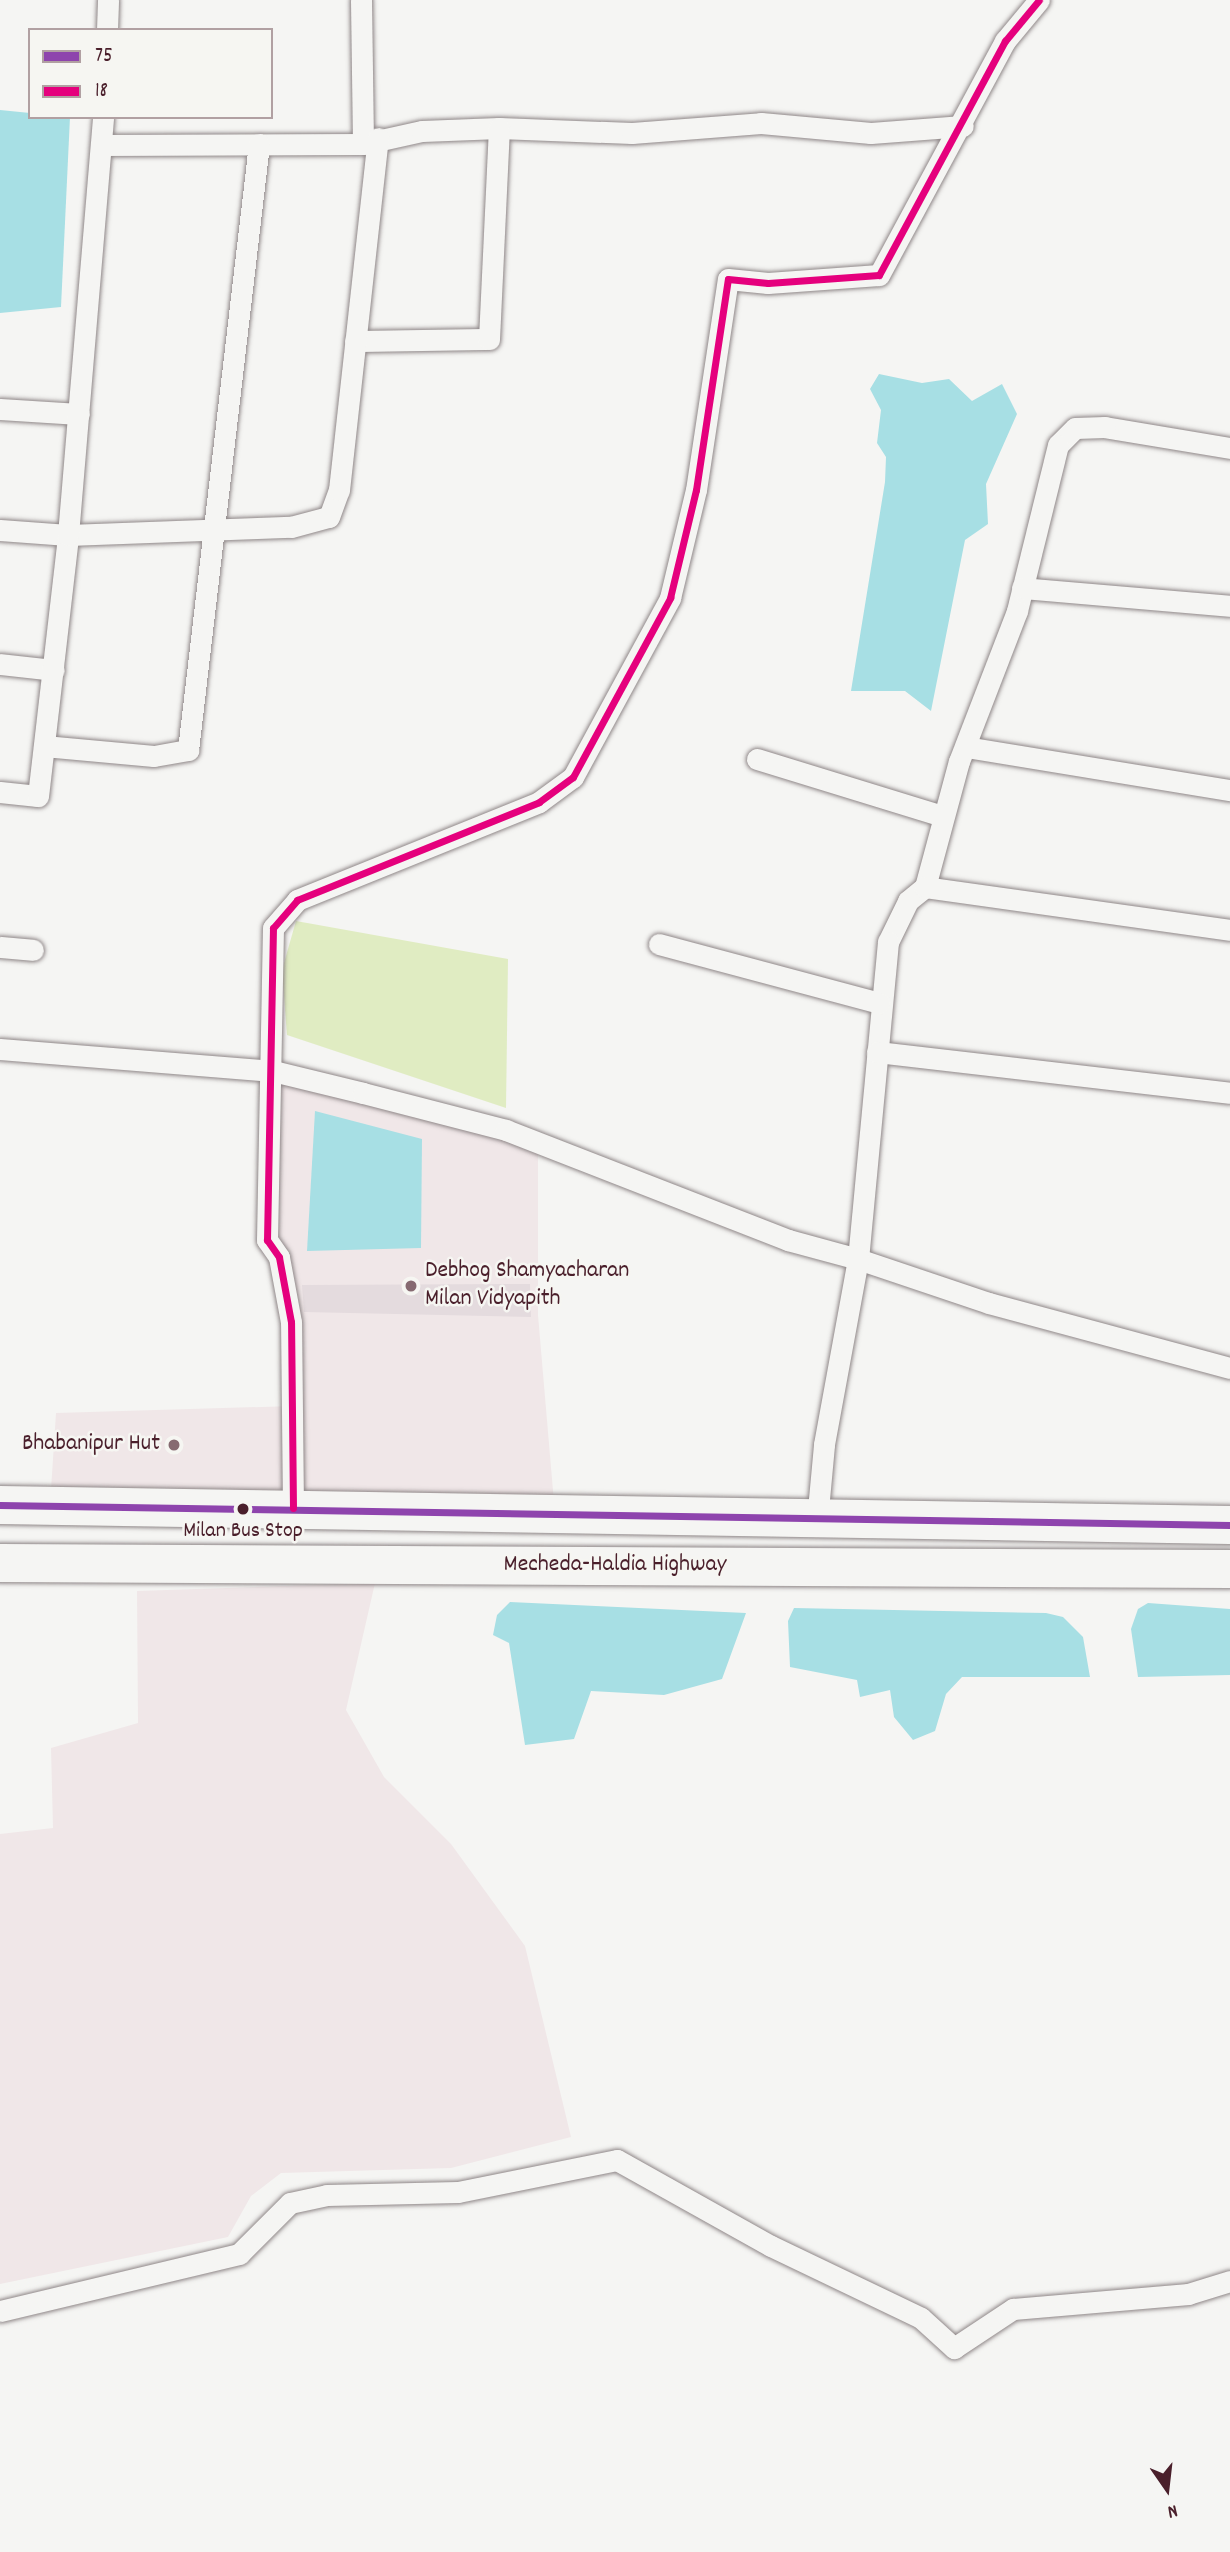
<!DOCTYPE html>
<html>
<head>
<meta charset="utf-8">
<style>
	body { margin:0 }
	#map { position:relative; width:1230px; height:2552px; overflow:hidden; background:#f5f5f3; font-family:Dekko,sans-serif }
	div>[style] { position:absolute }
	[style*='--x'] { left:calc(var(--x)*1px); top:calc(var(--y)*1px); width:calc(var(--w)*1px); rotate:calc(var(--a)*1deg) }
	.built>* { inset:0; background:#f0e7e8 }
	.green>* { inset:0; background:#e0ecc2 }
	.water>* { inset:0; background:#a7dfe4 }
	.building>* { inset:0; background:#e4dbde }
	.roads { filter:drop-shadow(0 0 2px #8f8788) drop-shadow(0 0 2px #8f8788) }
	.street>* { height:21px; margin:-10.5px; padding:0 10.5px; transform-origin:10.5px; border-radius:10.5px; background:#f5f5f3 }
	.highway>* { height:38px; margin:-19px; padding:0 19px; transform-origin:19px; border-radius:19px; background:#f5f5f3 }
	.bus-1>* { height:7px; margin:-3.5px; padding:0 3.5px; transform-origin:3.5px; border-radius:3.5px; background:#8e44ad }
	.bus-2>* { height:7px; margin:-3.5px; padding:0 3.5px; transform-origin:3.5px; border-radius:3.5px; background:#e5007d }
	.dots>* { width:19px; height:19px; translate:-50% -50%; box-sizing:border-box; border:4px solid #f6f6f2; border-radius:50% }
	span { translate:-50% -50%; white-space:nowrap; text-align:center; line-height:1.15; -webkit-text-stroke:5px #f6f6f2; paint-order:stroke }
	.bus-label { font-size:22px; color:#4a1f2b }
	.poi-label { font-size:24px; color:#4a1f2b }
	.left { translate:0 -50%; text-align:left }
	.right { translate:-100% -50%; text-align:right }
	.street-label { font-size:24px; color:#4a1f2b }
	.legend { position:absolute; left:28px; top:28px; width:245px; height:91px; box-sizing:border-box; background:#f6f6f2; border:2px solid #b1a0a2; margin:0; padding:9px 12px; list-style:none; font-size:21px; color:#4a1f2b }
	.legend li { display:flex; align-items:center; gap:14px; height:35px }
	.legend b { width:35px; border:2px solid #b1a0a2 }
	.north { position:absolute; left:1132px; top:2454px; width:70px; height:70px; -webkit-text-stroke:5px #f6f6f2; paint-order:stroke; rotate:166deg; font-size:19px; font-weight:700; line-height:28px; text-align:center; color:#4a1f2b }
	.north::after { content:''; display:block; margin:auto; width:24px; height:32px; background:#4a1f2b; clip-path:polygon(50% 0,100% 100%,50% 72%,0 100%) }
</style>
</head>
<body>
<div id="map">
	<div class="built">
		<i style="clip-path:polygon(273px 1071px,538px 1143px,538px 1315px,555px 1514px,50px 1505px,56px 1413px,294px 1406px,267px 1240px)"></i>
		<i style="clip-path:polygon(375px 1583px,346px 1710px,384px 1777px,451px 1844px,525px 1946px,571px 2137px,451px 2168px,281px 2173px,251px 2196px,228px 2237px,0 2284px,0 1834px,53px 1828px,51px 1748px,138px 1723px,137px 1591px)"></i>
	</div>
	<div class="green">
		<i style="clip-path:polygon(296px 921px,508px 959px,506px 1108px,287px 1035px,282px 970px)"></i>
	</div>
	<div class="water">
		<i style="clip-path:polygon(0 110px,70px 117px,61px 307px,0 313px)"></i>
		<i style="clip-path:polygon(879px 374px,922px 383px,949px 379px,972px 401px,1002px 384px,1017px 414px,986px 484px,988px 524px,965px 540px,931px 711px,905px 691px,851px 691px,885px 482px,886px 457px,877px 443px,881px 410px,870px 389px)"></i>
		<i style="clip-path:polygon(315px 1111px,422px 1139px,421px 1248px,307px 1251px)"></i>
		<i style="clip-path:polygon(510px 1602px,746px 1613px,722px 1679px,664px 1695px,591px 1691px,574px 1739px,525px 1745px,509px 1643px,493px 1635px,497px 1615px)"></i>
		<i style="clip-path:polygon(1148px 1603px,1230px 1609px,1230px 1675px,1138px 1677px,1131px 1629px,1138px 1609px)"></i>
		<i style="clip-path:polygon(794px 1608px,1046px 1613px,1063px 1617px,1083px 1637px,1090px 1677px,962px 1677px,946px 1694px,935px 1731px,913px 1740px,894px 1717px,890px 1690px,860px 1697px,857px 1680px,790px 1667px,788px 1621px)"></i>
	</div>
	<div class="building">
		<i style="clip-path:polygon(530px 1284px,531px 1317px,304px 1312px,302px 1285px)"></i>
	</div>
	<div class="roads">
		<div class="street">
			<i style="--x:361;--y:0;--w:144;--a:89.2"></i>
			<i style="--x:107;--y:30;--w:30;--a:-88"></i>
			<i style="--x:101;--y:145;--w:262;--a:-0.2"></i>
			<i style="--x:363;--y:144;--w:60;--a:-12.4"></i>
			<i style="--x:422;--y:131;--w:77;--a:-2.2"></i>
			<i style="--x:499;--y:128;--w:133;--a:2.2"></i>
			<i style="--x:632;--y:133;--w:129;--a:-4.4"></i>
			<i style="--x:761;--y:123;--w:110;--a:5.2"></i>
			<i style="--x:871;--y:133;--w:92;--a:-4.4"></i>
			<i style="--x:355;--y:341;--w:134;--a:-0.9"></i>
			<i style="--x:489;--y:339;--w:211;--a:-87.3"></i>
			<i style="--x:0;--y:409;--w:79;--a:3.6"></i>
			<i style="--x:1230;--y:448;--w:127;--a:-170.5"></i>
			<i style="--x:1105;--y:427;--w:30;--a:178"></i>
			<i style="--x:1075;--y:428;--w:24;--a:135"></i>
			<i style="--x:1058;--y:445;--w:171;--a:103.9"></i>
			<i style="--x:1017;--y:611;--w:161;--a:111.1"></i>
			<i style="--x:959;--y:761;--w:131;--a:105.1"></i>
			<i style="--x:925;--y:887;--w:22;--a:141"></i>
			<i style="--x:908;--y:901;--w:46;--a:116"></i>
			<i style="--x:888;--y:942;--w:318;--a:95.4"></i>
			<i style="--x:858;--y:1259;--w:138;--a:18.6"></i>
			<i style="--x:989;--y:1303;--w:250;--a:15.1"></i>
			<i style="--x:0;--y:530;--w:68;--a:4.2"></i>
			<i style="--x:68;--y:535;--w:223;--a:-2.1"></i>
			<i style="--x:291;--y:527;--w:39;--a:-15"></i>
			<i style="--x:329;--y:517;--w:29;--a:-70"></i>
			<i style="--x:339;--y:490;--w:354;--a:-83.7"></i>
			<i style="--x:1022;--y:588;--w:209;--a:4.9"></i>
			<i style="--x:0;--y:664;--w:54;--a:6.3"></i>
			<i style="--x:44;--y:746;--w:110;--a:5.2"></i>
			<i style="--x:154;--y:756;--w:35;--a:-10"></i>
			<i style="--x:188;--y:750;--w:610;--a:-83.32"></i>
			<i style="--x:966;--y:747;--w:267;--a:9.3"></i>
			<i style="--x:757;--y:759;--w:194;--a:17.1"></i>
			<i style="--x:0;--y:792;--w:38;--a:6"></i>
			<i style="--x:38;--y:796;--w:263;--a:-83.4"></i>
			<i style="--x:68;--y:535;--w:419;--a:-85.2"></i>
			<i style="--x:925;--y:887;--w:308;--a:8"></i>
			<i style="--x:659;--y:944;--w:228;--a:15"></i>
			<i style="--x:0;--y:947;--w:33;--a:5"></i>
			<i style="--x:0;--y:1049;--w:274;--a:4.6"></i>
			<i style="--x:273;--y:1071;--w:93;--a:13.7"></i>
			<i style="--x:363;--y:1093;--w:148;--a:14.5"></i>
			<i style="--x:506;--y:1130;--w:303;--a:21.3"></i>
			<i style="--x:788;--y:1240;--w:73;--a:15.2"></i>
			<i style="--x:858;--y:1259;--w:189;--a:100.4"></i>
			<i style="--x:824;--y:1445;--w:76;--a:95.3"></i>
			<i style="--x:877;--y:1052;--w:355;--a:6.6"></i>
			<i style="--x:293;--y:1508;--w:186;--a:-90.6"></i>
			<i style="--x:291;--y:1322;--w:66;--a:-100.5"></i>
			<i style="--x:279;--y:1257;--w:21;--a:-125"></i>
			<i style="--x:267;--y:1240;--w:312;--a:-88.9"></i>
			<i style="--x:273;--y:928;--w:37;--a:-49"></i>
			<i style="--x:297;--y:900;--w:261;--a:-22"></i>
			<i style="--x:539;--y:802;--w:42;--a:-36.3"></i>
			<i style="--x:573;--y:777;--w:204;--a:-61.5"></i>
			<i style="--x:670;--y:598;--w:111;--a:-76.5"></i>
			<i style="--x:696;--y:490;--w:213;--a:-81.4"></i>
			<i style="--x:728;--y:279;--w:40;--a:5.7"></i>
			<i style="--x:768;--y:283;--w:111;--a:-4.1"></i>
			<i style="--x:879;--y:275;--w:266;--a:-61.7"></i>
			<i style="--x:1005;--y:41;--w:53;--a:-50.3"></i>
			<i style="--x:0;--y:2311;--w:246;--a:-13.4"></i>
			<i style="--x:239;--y:2254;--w:72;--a:-45"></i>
			<i style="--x:290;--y:2203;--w:38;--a:-12"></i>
			<i style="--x:327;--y:2195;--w:131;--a:-1.3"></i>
			<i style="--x:458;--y:2192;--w:162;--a:-11.4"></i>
			<i style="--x:617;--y:2160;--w:176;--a:29.2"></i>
			<i style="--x:771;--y:2246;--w:166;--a:25.6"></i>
			<i style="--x:921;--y:2318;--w:45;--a:42.3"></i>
			<i style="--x:954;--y:2348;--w:71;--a:-33.5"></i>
			<i style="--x:1013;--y:2309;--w:176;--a:-4.9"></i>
			<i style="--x:1188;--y:2294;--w:44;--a:-17.2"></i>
		</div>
		<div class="highway">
			<i style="--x:0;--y:1505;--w:1230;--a:0.93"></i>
			<i style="--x:0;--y:1563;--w:1230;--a:0.28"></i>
		</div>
	</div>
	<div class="bus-1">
		<i style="--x:0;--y:1505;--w:1230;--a:0.93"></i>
	</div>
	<div class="bus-2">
		<i style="--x:293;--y:1508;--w:186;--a:-90.6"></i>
		<i style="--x:291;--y:1322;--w:66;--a:-100.5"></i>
		<i style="--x:279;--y:1257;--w:21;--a:-125"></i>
		<i style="--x:267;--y:1240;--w:312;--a:-88.9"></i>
		<i style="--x:273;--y:928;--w:37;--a:-49"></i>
		<i style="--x:297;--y:900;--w:261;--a:-22"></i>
		<i style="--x:539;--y:802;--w:42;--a:-36.3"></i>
		<i style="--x:573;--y:777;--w:204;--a:-61.5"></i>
		<i style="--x:670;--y:598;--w:111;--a:-76.5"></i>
		<i style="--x:696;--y:490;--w:213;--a:-81.4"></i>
		<i style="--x:728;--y:279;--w:40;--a:5.7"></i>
		<i style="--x:768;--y:283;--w:111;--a:-4.1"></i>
		<i style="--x:879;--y:275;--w:266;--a:-61.7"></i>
		<i style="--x:1005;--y:41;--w:53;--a:-50.3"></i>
	</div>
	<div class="dots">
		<i style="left:411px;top:1286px;background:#866a71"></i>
		<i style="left:174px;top:1445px;background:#866a71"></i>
		<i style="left:243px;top:1509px;background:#4a1f2b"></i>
	</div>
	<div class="bus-label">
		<span style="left:243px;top:1532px">Milan Bus Stop</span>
	</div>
	<div class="poi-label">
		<span class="left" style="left:425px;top:1286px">Debhog Shamyacharan<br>Milan Vidyapith</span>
		<span class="right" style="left:160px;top:1445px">Bhabanipur Hut</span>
	</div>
	<div class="street-label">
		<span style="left:615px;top:1566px">Mecheda-Haldia Highway</span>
	</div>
	<ul class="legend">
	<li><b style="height:9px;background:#8e44ad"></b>75</li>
	<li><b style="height:9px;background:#e5007d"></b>18</li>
	</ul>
	<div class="north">N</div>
</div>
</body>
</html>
